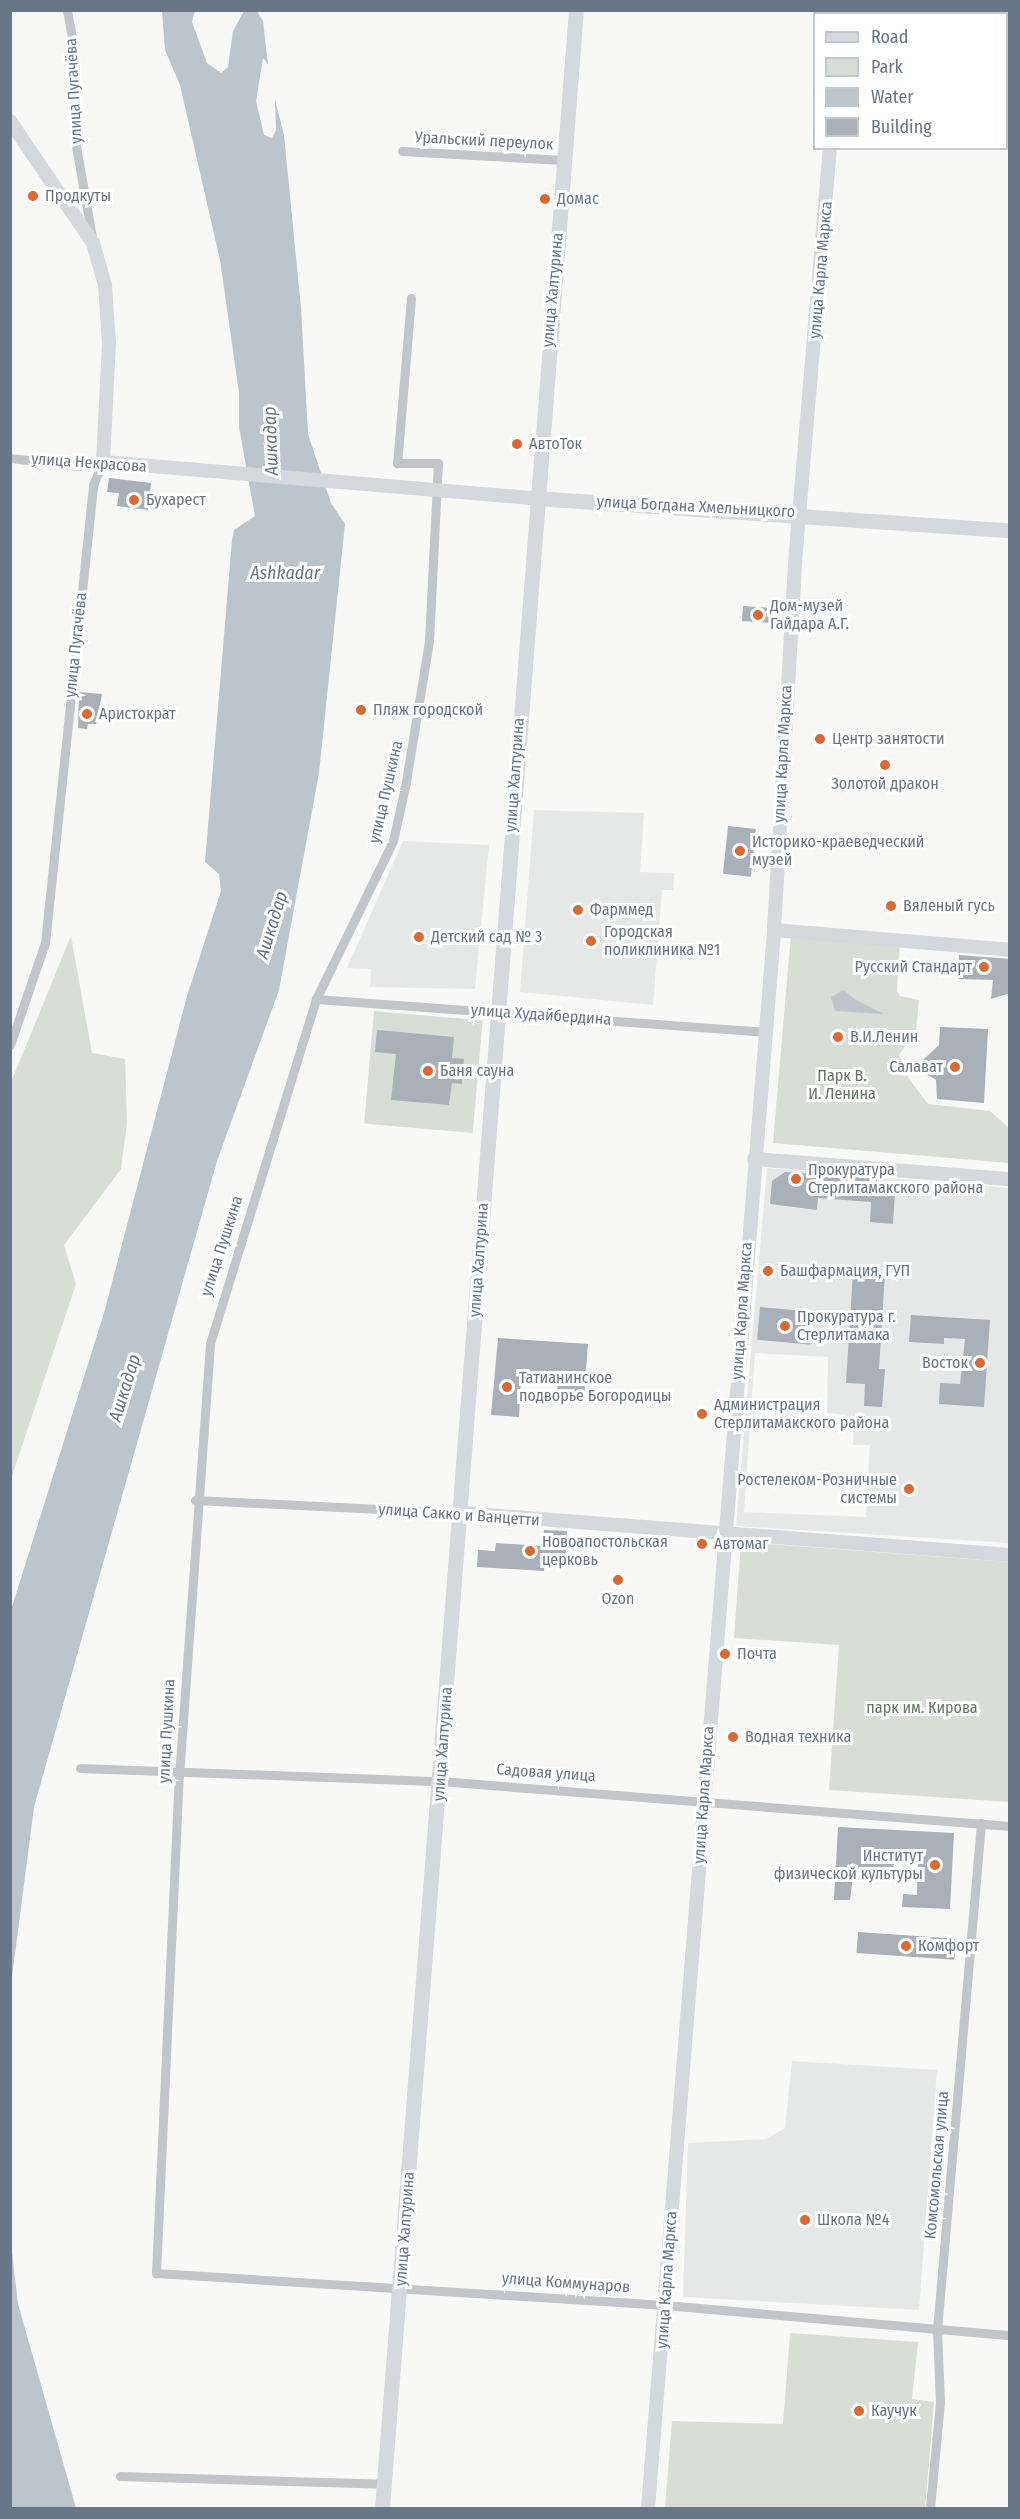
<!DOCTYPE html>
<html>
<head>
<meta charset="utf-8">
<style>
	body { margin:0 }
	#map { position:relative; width:1020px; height:2519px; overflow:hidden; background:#f8f8f6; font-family:"Fira Sans Condensed",sans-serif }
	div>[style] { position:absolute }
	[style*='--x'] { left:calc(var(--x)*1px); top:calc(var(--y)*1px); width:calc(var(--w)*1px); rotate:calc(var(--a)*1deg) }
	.built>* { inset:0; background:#e6e7e7 }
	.green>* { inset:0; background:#d8ddd5; transform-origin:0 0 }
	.water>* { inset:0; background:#bcc5cb }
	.building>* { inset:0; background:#a9b0b7; transform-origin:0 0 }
	.street>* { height:9px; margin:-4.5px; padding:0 4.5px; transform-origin:4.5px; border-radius:4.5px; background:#c2c5c9 }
	.secondary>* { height:14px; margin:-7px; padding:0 7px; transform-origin:7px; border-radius:7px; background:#d5d9dd }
	.primary>* { height:15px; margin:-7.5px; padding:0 7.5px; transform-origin:7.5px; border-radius:7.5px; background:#d5d9dd }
	.dots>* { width:16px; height:16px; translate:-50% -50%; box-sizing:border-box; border:3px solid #fff; border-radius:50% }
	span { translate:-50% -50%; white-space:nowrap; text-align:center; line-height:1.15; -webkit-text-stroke:6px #fff; paint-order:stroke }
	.street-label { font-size:16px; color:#697686 }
	.poi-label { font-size:16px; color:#697686 }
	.left { translate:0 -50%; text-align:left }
	.right { translate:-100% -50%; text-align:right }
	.park-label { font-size:16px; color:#667863 }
	.water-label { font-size:18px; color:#657781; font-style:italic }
	.frame { position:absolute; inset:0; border:12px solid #697686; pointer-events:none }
	.legend { position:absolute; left:813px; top:12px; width:195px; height:138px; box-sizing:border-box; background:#fff; border:2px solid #c3c8cf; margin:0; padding:8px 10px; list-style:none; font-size:18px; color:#697686 }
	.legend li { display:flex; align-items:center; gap:12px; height:30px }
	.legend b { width:30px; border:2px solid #c3c8cf }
</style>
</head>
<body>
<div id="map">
	<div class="built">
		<i style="clip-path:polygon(534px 810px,644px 813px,640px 872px,674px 873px,673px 890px,662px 890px,653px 1005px,520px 992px)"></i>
		<i style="clip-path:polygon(403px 841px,489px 845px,475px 989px,370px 987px,371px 969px,347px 968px)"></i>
		<i style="clip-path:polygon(evenodd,767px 1168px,1009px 1188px,1009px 1543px,736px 1526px,767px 1168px,755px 1353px,828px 1357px,827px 1413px,846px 1415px,854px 1426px,853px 1445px,870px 1445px,866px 1517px,744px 1512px,755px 1353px)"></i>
		<i style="clip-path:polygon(792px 2061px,937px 2070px,919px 2310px,683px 2297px,688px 2143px,766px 2139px,785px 2128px)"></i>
	</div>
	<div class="green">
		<i style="clip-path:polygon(791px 934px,900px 942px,897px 991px,900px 996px,919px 1000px,916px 1030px,899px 1055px,909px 1079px,928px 1104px,990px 1111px,1009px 1128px,1009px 1163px,773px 1143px)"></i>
		<i style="clip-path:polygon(71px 936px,92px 1053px,125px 1059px,127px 1123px,121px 1169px,64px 1245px,76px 1284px,11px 1479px,11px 1082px)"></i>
		<i style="left:374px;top:1011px;width:109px;height:113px;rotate:5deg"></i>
		<i style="clip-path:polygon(741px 1542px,1009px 1562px,1009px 1802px,829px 1790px,839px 1645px,734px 1638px)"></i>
		<i style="clip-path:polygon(790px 2333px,918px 2342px,912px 2399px,934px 2402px,925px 2508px,665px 2508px,672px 2421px,783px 2424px)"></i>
	</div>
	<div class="water">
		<i style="clip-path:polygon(162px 11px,195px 11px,192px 22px,207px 63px,221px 73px,228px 67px,233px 31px,244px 11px,257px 11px,263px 21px,268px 64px,263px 58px,256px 101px,264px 135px,272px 138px,276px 130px,275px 100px,284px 135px,301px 308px,308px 434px,331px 503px,345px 524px,319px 773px,279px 990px,217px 1161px,34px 1807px,11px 1985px,11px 1610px,104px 1313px,187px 996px,221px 891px,219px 874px,205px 862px,232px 540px,234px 530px,255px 516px,239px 427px,239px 393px,220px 260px,180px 85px,165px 50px)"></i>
		<i style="clip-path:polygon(844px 990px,856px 1000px,884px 1014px,835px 1011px,831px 997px)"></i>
		<i style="clip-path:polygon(11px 2243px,18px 2304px,76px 2508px,11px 2508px)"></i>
	</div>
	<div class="building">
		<i style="clip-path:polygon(109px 478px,151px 483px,148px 510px,117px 506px,119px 493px,107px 492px)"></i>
		<i style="left:743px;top:606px;width:31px;height:15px;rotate:4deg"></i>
		<i style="clip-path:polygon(79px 692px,102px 694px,96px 724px,88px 724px,87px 729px,78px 728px)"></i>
		<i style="left:728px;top:826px;width:28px;height:48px;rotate:6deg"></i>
		<i style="clip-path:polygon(959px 955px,1010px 959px,1010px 993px,991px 999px,993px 980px,958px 979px)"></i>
		<i style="clip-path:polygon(940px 1027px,988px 1029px,984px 1103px,937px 1099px,936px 1080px,925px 1073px,922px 1061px,939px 1045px)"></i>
		<i style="clip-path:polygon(377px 1030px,454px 1037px,452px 1058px,464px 1059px,462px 1084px,452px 1083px,449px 1105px,391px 1100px,396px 1054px,375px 1052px)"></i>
		<i style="clip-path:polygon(785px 1172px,885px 1179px,884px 1193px,895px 1193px,893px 1224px,870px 1222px,871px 1202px,818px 1198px,817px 1210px,770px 1204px,772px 1181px)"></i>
		<i style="clip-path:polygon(853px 1272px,885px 1274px,879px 1369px,885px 1369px,882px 1407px,864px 1406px,865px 1384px,846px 1383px)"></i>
		<i style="left:760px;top:1307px;width:53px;height:33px;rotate:5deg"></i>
		<i style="clip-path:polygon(911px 1315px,990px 1320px,984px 1407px,939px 1404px,940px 1383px,960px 1384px,965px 1339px,944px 1338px,944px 1344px,909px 1342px)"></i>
		<i style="clip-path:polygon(498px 1338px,588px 1344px,584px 1398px,557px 1396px,558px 1377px,521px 1375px,519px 1417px,491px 1415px)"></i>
		<i style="clip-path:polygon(544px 1530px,567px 1531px,565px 1566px,544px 1565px,544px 1571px,477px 1567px,478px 1550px,495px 1551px,496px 1543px,543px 1546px)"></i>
		<i style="clip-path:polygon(838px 1827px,954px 1833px,950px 1909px,902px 1907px,903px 1894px,917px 1895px,918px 1862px,894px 1861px,893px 1878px,876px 1877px,876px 1869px,854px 1869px,850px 1900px,834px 1900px)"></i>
		<i style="left:858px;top:1932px;width:98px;height:21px;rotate:4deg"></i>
	</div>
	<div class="street">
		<i style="--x:67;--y:10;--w:46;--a:79.9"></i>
		<i style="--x:75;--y:55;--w:74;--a:91.5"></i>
		<i style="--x:73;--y:129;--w:110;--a:80"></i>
		<i style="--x:905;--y:10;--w:89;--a:2.6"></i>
		<i style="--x:1006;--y:14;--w:4;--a:0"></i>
		<i style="--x:402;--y:151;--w:162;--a:3.2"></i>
		<i style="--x:411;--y:298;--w:166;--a:94.8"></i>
		<i style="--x:397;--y:463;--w:41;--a:0"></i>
		<i style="--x:438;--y:463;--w:178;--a:92.9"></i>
		<i style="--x:429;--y:641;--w:143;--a:99.3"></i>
		<i style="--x:406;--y:782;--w:60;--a:102.4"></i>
		<i style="--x:393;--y:841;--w:176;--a:116"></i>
		<i style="--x:316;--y:999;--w:361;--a:107.1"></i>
		<i style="--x:210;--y:1344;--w:429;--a:94.1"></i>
		<i style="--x:179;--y:1772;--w:502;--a:92.63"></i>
		<i style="--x:156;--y:2273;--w:510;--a:3.6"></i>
		<i style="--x:665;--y:2305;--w:346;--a:5"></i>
		<i style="--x:10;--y:458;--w:71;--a:6.4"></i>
		<i style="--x:81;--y:466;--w:22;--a:-10"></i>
		<i style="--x:316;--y:999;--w:450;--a:4.2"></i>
		<i style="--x:10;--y:1045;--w:108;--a:-71.1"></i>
		<i style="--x:45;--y:943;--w:461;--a:-84"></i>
		<i style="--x:93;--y:485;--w:25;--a:-67"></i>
		<i style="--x:195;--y:1500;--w:266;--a:2.8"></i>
		<i style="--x:80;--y:1768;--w:359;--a:2.1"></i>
		<i style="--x:439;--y:1781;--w:573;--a:4.51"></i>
		<i style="--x:120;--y:2476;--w:264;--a:1.7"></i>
		<i style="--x:930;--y:2508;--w:106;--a:-84.6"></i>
		<i style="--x:940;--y:2402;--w:72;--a:-92.4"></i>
		<i style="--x:937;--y:2330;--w:509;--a:-85.04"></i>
	</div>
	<div class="secondary">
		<i style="--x:837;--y:14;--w:4;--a:-90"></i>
		<i style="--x:10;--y:121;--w:148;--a:55.8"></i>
		<i style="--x:93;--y:243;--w:44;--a:74.1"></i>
		<i style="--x:105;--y:285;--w:58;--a:86.1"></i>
		<i style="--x:109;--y:343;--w:119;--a:92.9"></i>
		<i style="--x:103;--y:462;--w:433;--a:4.8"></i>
		<i style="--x:774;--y:930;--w:237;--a:4.8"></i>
		<i style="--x:754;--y:1159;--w:257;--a:4.5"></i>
		<i style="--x:461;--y:1513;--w:551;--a:4.37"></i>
		<i style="--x:648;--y:2508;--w:1583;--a:-85.43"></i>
		<i style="--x:774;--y:930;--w:380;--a:-86.7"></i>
		<i style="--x:796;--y:551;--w:404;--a:-85.2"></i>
	</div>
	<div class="primary">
		<i style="--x:535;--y:498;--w:476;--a:3.9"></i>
		<i style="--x:382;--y:2508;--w:2506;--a:-85.56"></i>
	</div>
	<div class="dots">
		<i style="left:33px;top:196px;background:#dc6832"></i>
		<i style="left:545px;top:199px;background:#dc6832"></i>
		<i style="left:517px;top:444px;background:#dc6832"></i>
		<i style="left:134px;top:500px;background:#dc6832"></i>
		<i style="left:758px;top:615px;background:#dc6832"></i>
		<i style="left:361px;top:710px;background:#dc6832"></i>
		<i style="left:87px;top:714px;background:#dc6832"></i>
		<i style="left:820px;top:739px;background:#dc6832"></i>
		<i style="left:885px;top:765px;background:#dc6832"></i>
		<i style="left:740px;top:851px;background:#dc6832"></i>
		<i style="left:891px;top:906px;background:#dc6832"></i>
		<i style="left:578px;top:910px;background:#dc6832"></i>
		<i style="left:419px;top:937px;background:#dc6832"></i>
		<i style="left:591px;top:941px;background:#dc6832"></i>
		<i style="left:984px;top:967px;background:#dc6832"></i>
		<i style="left:838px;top:1037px;background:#dc6832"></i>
		<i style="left:955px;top:1067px;background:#dc6832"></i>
		<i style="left:428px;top:1071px;background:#dc6832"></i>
		<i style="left:796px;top:1179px;background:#dc6832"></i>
		<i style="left:768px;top:1271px;background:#dc6832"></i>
		<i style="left:785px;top:1326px;background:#dc6832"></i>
		<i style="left:980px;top:1363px;background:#dc6832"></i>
		<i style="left:507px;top:1387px;background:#dc6832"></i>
		<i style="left:702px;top:1414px;background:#dc6832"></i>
		<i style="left:909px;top:1489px;background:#dc6832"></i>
		<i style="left:702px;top:1544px;background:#dc6832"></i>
		<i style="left:530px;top:1551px;background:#dc6832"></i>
		<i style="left:618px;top:1580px;background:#dc6832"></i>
		<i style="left:725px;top:1654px;background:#dc6832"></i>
		<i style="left:733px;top:1737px;background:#dc6832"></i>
		<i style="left:935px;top:1865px;background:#dc6832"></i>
		<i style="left:906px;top:1946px;background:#dc6832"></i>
		<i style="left:805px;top:2220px;background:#dc6832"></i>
		<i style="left:859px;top:2411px;background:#dc6832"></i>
	</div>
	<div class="street-label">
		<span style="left:74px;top:91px;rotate:-93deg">улица Пугачёва</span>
		<span style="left:484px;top:141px;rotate:3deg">Уральский переулок</span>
		<span style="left:821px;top:270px;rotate:-85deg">улица Карла Маркса</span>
		<span style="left:553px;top:290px;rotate:-85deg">улица Халтурина</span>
		<span style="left:89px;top:463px;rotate:4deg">улица Некрасова</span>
		<span style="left:696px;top:507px;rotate:3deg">улица Богдана Хмельницкого</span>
		<span style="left:76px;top:645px;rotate:-84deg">улица Пугачёва</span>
		<span style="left:783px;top:754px;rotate:-87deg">улица Карла Маркса</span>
		<span style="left:515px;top:775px;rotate:-86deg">улица Халтурина</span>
		<span style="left:386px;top:792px;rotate:-77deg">улица Пушкина</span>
		<span style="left:541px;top:1015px;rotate:4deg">улица Худайбердина</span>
		<span style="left:222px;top:1246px;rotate:-72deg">улица Пушкина</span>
		<span style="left:479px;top:1260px;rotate:-86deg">улица Халтурина</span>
		<span style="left:742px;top:1311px;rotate:-86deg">улица Карла Маркса</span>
		<span style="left:459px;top:1515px;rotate:4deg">улица Сакко и Ванцетти</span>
		<span style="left:167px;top:1731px;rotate:-87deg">улица Пушкина</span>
		<span style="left:443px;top:1744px;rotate:-86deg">улица Халтурина</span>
		<span style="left:546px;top:1773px;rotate:4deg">Садовая улица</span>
		<span style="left:704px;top:1795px;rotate:-86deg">улица Карла Маркса</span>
		<span style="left:937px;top:2165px;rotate:-85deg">Комсомольская улица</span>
		<span style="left:405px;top:2229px;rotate:-86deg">улица Халтурина</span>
		<span style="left:667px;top:2280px;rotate:-86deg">улица Карла Маркса</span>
		<span style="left:566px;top:2283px;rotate:4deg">улица Коммунаров</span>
	</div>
	<div class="poi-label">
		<span class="left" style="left:45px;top:196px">Продкуты</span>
		<span class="left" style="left:557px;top:199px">Домас</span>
		<span class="left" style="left:529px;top:444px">АвтоТок</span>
		<span class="left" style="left:146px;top:500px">Бухарест</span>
		<span class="left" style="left:770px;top:615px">Дом-музей<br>Гайдара А.Г.</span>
		<span class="left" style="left:373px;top:710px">Пляж городской</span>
		<span class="left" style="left:99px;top:714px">Аристократ</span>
		<span class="left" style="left:832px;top:739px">Центр занятости</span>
		<span style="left:885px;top:784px">Золотой дракон</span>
		<span class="left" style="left:752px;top:851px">Историко-краеведческий<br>музей</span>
		<span class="left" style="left:903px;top:906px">Вяленый гусь</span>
		<span class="left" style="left:590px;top:910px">Фарммед</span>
		<span class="left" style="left:604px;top:941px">Городская<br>поликлиника №1</span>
		<span class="left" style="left:431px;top:937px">Детский сад № 3</span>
		<span class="right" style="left:972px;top:967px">Русский Стандарт</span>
		<span class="left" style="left:850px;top:1037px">В.И.Ленин</span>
		<span class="right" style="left:943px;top:1067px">Салават</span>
		<span class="left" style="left:440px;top:1071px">Баня сауна</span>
		<span class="left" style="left:808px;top:1179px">Прокуратура<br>Стерлитамакского района</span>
		<span class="left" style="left:780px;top:1271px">Башфармация, ГУП</span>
		<span class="left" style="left:797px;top:1326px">Прокуратура г.<br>Стерлитамака</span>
		<span class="right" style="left:968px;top:1363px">Восток</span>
		<span class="left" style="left:519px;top:1387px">Татианинское<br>подворье Богородицы</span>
		<span class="left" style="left:714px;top:1414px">Администрация<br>Стерлитамакского района</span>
		<span class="right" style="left:897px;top:1489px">Ростелеком-Розничные<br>системы</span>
		<span class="left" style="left:542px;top:1551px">Новоапостольская<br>церковь</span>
		<span class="left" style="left:714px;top:1544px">Автомаг</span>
		<span style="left:618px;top:1599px">Ozon</span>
		<span class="left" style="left:737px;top:1654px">Почта</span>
		<span class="left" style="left:745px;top:1737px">Водная техника</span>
		<span class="right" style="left:923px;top:1865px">Институт<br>физической культуры</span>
		<span class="left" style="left:918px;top:1946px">Комфорт</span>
		<span class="left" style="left:817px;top:2220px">Школа №4</span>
		<span class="left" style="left:871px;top:2411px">Каучук</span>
	</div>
	<div class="park-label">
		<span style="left:842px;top:1085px">Парк В.<br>И. Ленина</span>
		<span style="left:922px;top:1708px">парк им. Кирова</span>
	</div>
	<div class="water-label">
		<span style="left:271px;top:441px;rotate:-92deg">Ашкадар</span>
		<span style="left:285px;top:573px">Ashkadar</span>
		<span style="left:272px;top:925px;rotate:-73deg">Ашкадар</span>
		<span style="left:125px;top:1388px;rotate:-73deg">Ашкадар</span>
	</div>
	<div class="frame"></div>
	<ul class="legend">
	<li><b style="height:8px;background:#d5d9dd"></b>Road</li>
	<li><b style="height:16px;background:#d8ddd5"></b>Park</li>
	<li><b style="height:16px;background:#bcc5cb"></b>Water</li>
	<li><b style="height:16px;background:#a9b0b7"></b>Building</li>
	</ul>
</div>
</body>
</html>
